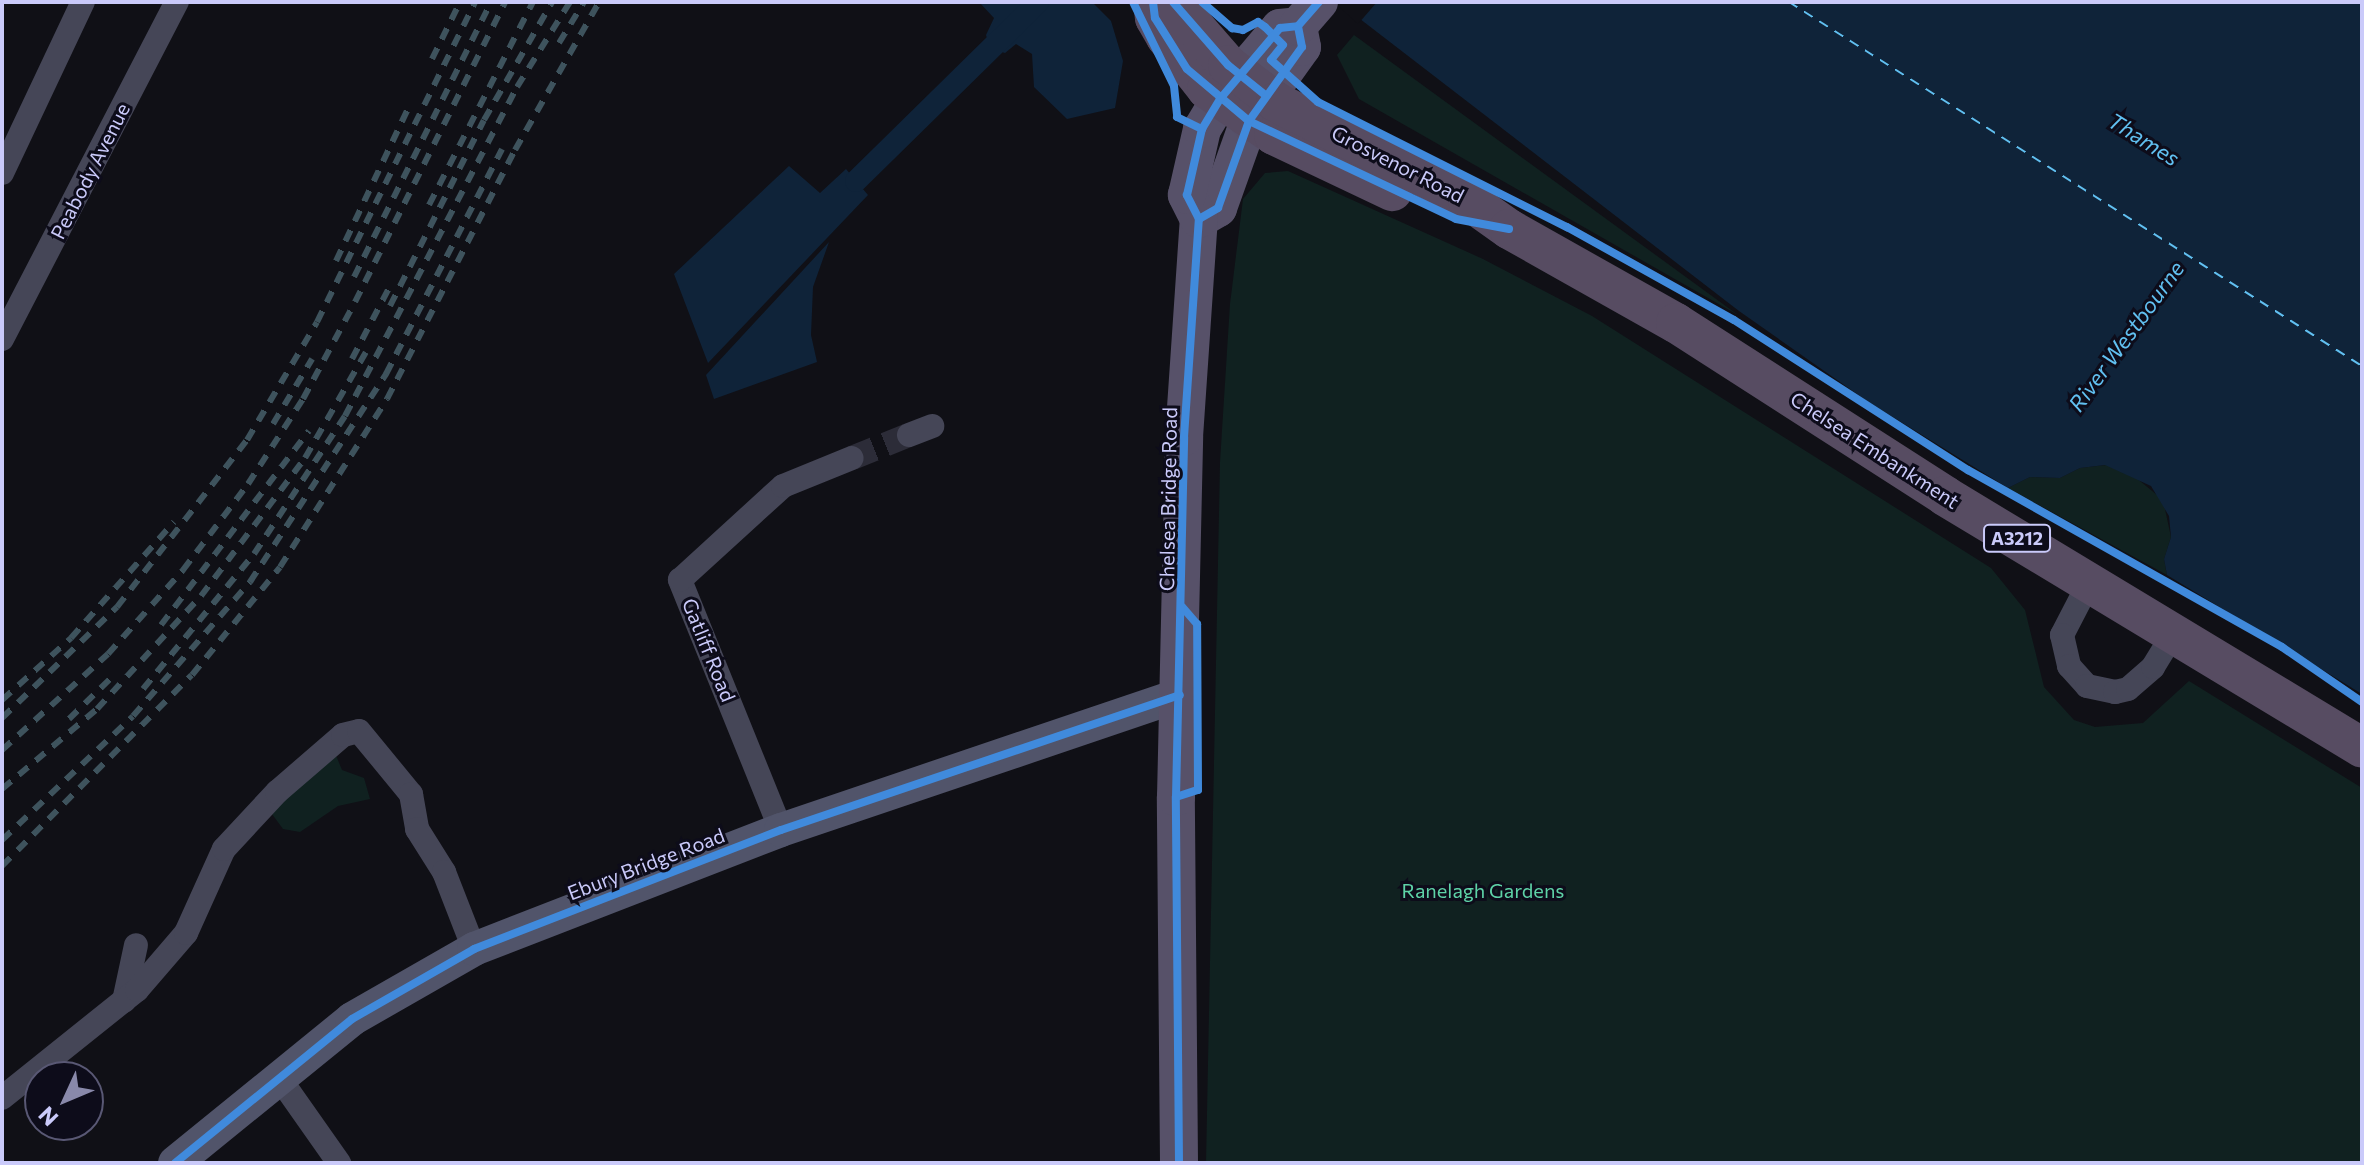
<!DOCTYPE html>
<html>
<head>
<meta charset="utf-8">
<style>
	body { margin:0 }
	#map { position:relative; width:2364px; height:1165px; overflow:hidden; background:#101016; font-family:Commissioner,sans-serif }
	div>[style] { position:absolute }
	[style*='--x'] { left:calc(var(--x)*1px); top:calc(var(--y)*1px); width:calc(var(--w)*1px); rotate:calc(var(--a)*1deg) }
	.green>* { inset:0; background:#102120 }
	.water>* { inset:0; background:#0f2339 }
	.pier>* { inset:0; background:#101016 }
	.canal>* { height:22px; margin:-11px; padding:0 11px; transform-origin:11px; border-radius:11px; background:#0f2339 }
	.ferry>* { height:2px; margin-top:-1px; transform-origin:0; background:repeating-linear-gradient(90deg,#61c0f1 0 10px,transparent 0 18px) }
	.minor-tunnel>* { height:24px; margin-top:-12px; transform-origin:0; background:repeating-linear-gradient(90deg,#2c2c38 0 24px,transparent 0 36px) }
	.minor>* { height:24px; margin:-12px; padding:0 12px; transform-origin:12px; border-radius:12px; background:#454657 }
	.secondary>* { height:34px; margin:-17px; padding:0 17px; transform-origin:17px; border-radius:17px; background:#51546a }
	.primary>* { height:38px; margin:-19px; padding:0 19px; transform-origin:19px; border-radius:19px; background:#575169 }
	.trunk>* { height:40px; margin:-20px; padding:0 20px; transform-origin:20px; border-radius:20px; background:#574c62 }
	.rail>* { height:6px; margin-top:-3px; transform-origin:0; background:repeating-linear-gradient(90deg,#3e535d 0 12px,transparent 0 22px) }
	.cycleway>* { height:8px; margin:-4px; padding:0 4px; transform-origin:4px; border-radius:4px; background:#408adc }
	span { translate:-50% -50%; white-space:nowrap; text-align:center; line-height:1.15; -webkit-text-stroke:6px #0d0c1a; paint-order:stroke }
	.shield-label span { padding:2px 6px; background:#0d0c1a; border:2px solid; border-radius:6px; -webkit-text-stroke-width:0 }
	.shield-label { font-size:18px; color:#cacafa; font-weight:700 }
	.street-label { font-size:20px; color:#cacafa }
	.park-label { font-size:20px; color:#5ed2a7 }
	.water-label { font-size:22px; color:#61c0f1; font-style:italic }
	.frame { position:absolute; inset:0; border:4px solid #cacafa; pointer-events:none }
	.north { position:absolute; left:24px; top:1061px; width:80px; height:80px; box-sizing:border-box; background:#0d0c1a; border:2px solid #595874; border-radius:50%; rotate:226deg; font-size:22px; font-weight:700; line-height:32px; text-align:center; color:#cacafa }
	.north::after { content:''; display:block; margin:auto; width:28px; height:36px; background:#8989aa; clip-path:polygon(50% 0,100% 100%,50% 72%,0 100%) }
</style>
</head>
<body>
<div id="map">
	<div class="green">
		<i style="clip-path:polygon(1354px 35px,1738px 315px,1359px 99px,1337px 55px)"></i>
		<i style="clip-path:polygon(1288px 171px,1483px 259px,1592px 316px,1991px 568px,2025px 610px,2044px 687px,2074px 720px,2095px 727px,2143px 723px,2189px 681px,2362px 788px,2362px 1163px,1206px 1163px,1220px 462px,1230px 304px,1243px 199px,1265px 173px)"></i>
		<i style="clip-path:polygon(2106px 465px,2129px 472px,2163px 500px,2171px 537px,2164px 559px,2167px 575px,2008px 488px,2030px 477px,2060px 478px,2080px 468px)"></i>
		<i style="clip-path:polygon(335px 753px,342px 770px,364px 778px,370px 799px,338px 806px,300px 832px,283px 829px,269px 810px)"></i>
	</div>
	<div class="water">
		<i style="clip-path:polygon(979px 2px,1092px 2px,1111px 21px,1123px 61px,1115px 108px,1067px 119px,1034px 87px,1032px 54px,1016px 44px,1005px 53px,990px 48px,986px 35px,994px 18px)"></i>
		<i style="clip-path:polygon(1338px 2px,2362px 2px,2362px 694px,2167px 575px,2164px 559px,2171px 537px,2169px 516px,2151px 486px,2105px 465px,2080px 468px,2060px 478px,2030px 477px,2008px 488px,1867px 401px,1739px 311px)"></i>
		<i style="clip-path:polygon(789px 166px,820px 193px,846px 169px,868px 195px,708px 363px,674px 274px)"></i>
		<i style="clip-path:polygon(829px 242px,813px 287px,811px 335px,817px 362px,714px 399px,706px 375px)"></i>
	</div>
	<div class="pier">
		<i style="clip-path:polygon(1334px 2px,1377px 2px,1358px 24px)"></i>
	</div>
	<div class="canal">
		<i style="--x:856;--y:181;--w:255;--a:-44.5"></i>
	</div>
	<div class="ferry">
		<i style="--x:1789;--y:2;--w:679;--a:32.43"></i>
	</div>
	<div class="minor-tunnel">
		<i style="--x:852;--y:458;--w:61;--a:-22"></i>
	</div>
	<div class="minor">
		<i style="--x:2;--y:173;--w:189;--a:-64.7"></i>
		<i style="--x:2;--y:339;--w:380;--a:-62.6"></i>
		<i style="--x:909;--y:435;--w:25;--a:-21"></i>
		<i style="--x:2090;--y:581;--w:61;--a:117.4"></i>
		<i style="--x:2062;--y:635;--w:32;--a:77"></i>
		<i style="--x:2069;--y:666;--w:27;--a:48"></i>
		<i style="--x:2087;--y:686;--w:29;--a:12"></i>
		<i style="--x:2115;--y:692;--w:13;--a:-13"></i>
		<i style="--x:2128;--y:689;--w:33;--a:-41"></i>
		<i style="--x:2153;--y:667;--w:42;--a:-58.6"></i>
		<i style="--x:781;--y:830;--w:270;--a:-112"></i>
		<i style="--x:680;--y:580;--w:139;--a:-42.4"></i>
		<i style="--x:783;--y:486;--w:74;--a:-22.1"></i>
		<i style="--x:124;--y:1001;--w:57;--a:-77.9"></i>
		<i style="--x:280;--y:1079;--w:103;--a:54.9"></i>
		<i style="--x:2;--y:1098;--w:173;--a:-38.7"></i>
		<i style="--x:137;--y:990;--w:75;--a:-49.3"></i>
		<i style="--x:186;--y:933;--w:92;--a:-65.7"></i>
		<i style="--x:224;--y:849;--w:78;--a:-47.1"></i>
		<i style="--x:277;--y:792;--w:87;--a:-40.8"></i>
		<i style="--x:343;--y:735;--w:16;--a:-14"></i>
		<i style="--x:359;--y:731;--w:82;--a:50.5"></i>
		<i style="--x:411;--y:794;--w:36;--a:80"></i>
		<i style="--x:417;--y:829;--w:51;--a:57.9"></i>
		<i style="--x:444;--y:872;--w:83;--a:68.7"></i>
	</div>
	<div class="secondary">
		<i style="--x:175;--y:1163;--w:228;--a:-39.1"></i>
		<i style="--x:352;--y:1019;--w:141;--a:-29.8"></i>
		<i style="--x:474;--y:949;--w:329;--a:-21.2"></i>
		<i style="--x:781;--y:830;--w:421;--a:-18.7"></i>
	</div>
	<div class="primary">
		<i style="--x:1199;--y:219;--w:22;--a:-30"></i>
		<i style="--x:1218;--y:208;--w:92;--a:-70.4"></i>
		<i style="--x:1249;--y:121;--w:91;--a:-54.4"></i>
		<i style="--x:1302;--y:47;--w:21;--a:-101"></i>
		<i style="--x:1179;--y:1163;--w:366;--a:-90.5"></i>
		<i style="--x:1176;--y:797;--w:360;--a:-88.7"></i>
		<i style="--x:1184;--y:437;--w:219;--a:-86.1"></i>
		<i style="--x:1199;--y:219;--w:27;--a:-117"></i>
		<i style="--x:1187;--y:195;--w:68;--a:-77.2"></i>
		<i style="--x:1202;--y:129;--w:35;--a:-59"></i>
		<i style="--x:1220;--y:99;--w:93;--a:-49.8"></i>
		<i style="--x:1280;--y:28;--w:18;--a:-6"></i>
		<i style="--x:1298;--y:26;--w:32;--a:-49"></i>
	</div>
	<div class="trunk">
		<i style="--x:1153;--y:2;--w:16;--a:83"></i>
		<i style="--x:1155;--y:18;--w:22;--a:60"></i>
		<i style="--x:1166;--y:37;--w:66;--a:51.7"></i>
		<i style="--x:1207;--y:89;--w:81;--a:34.5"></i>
		<i style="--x:1274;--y:135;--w:131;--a:25.4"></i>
		<i style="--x:1173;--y:2;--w:84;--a:48.9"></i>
		<i style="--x:1228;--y:65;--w:61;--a:37.6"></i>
		<i style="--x:1276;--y:102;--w:216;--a:27"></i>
		<i style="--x:1468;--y:200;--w:50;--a:35.3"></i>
		<i style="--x:1509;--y:229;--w:192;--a:29.4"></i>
		<i style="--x:1676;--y:323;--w:320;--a:32.7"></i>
		<i style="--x:1945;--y:496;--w:487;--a:31.1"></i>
	</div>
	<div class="rail">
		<i style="--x:559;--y:43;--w:48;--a:-58.6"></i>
		<i style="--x:432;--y:59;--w:64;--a:-63.8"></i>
		<i style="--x:429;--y:205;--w:228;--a:-62.9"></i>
		<i style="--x:336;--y:261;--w:168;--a:-64.7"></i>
		<i style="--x:354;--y:277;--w:307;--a:-63.5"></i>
		<i style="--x:390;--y:306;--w:208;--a:-63.2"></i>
		<i style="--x:484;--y:120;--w:136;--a:-60"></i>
		<i style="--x:352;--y:359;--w:80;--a:-62.5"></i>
		<i style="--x:273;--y:424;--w:76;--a:-59"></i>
		<i style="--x:161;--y:625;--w:244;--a:-52.7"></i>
		<i style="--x:143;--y:689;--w:175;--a:-50.6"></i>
		<i style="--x:254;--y:554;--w:165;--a:-56.6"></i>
		<i style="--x:345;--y:416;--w:371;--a:-62.4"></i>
		<i style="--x:517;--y:87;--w:100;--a:-58.1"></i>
		<i style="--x:2;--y:700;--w:93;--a:-41.9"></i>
		<i style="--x:71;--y:638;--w:155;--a:-48.4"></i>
		<i style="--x:2;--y:718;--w:160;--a:-44"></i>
		<i style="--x:117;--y:607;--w:212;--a:-52.1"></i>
		<i style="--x:247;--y:440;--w:137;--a:-59.3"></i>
		<i style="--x:317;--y:322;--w:357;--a:-63.7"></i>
		<i style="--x:69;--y:719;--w:60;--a:-44.3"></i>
		<i style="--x:2;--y:750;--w:143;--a:-42.2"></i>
		<i style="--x:108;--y:654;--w:113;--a:-48.2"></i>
		<i style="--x:183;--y:570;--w:108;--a:-52.9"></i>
		<i style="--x:248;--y:484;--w:101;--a:-57.1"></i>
		<i style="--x:303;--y:399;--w:110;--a:-61.8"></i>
		<i style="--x:355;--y:302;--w:335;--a:-63.4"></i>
		<i style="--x:2;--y:789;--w:124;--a:-40.1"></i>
		<i style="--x:97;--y:709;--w:154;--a:-47.4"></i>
		<i style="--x:201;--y:596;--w:173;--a:-53"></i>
		<i style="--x:305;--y:458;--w:122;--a:-60.1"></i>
		<i style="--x:2;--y:840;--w:180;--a:-43.4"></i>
		<i style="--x:133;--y:716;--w:178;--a:-48.9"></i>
		<i style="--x:250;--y:582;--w:249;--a:-56.8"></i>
		<i style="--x:386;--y:374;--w:253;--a:-62.7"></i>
		<i style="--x:2;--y:866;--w:269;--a:-45.2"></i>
		<i style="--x:192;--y:675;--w:139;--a:-50.8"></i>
		<i style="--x:280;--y:567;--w:199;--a:-57.5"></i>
		<i style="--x:387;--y:399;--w:280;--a:-62.8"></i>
		<i style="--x:515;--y:150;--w:170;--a:-60.4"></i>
	</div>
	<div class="cycleway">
		<i style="--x:1133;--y:2;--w:93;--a:64"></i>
		<i style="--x:1174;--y:86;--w:31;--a:84"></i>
		<i style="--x:1177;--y:117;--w:28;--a:26"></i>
		<i style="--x:1153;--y:2;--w:16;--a:83"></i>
		<i style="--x:1155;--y:18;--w:60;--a:57.9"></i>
		<i style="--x:1187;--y:69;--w:81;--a:40"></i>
		<i style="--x:1249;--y:121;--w:229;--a:25.3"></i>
		<i style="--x:1456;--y:219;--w:54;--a:10.7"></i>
		<i style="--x:1173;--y:2;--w:84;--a:48.9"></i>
		<i style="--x:1228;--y:65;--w:48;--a:39"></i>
		<i style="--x:1202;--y:2;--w:40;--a:41"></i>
		<i style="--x:1232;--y:28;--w:11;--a:10"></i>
		<i style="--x:1243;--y:30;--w:17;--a:-28"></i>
		<i style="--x:1258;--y:22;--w:9;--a:36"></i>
		<i style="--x:1265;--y:27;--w:25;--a:45"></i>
		<i style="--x:1283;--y:45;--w:19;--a:129"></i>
		<i style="--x:1271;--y:60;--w:63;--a:41.8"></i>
		<i style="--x:1318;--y:102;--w:279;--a:26.7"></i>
		<i style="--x:1567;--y:227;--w:191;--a:29.1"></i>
		<i style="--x:1734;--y:320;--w:278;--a:32.7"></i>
		<i style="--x:1968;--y:470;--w:360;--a:29.4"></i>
		<i style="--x:2282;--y:647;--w:97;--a:34.5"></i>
		<i style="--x:1199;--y:219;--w:22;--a:-30"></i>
		<i style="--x:1218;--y:208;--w:92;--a:-70.4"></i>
		<i style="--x:1249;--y:121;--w:91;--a:-54.4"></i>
		<i style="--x:1302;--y:47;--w:21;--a:-101"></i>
		<i style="--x:1176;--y:797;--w:23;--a:-18"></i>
		<i style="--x:1198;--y:790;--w:166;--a:-90.3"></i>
		<i style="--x:1197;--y:624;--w:23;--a:-131"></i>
		<i style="--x:175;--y:1163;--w:228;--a:-39.1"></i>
		<i style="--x:352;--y:1019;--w:141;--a:-29.8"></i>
		<i style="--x:474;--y:949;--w:329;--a:-21.2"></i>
		<i style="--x:781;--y:830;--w:421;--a:-18.7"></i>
		<i style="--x:1179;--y:1163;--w:366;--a:-90.5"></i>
		<i style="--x:1176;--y:797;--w:360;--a:-88.7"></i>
		<i style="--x:1184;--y:437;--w:219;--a:-86.1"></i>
		<i style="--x:1199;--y:219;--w:27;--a:-117"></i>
		<i style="--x:1187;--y:195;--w:68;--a:-77.2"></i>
		<i style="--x:1202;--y:129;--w:35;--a:-59"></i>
		<i style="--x:1220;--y:99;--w:93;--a:-49.8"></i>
		<i style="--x:1280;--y:28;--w:18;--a:-6"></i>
		<i style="--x:1298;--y:26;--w:32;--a:-49"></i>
	</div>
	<div class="shield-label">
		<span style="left:2017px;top:538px">A3212</span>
	</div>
	<div class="street-label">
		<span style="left:1398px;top:164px;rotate:27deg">Grosvenor Road</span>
		<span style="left:90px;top:171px;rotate:-63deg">Peabody Avenue</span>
		<span style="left:1875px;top:450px;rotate:33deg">Chelsea Embankment</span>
		<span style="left:1168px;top:499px;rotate:-89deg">Chelsea Bridge Road</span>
		<span style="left:709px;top:650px;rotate:68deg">Gatliff Road</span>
		<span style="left:646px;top:864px;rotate:-21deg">Ebury Bridge Road</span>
	</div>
	<div class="park-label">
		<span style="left:1483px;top:890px">Ranelagh Gardens</span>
	</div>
	<div class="water-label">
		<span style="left:2144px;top:139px;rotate:32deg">Thames</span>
		<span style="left:2126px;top:336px;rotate:-54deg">River Westbourne</span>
	</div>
	<div class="frame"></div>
	<div class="north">N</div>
</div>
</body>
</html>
